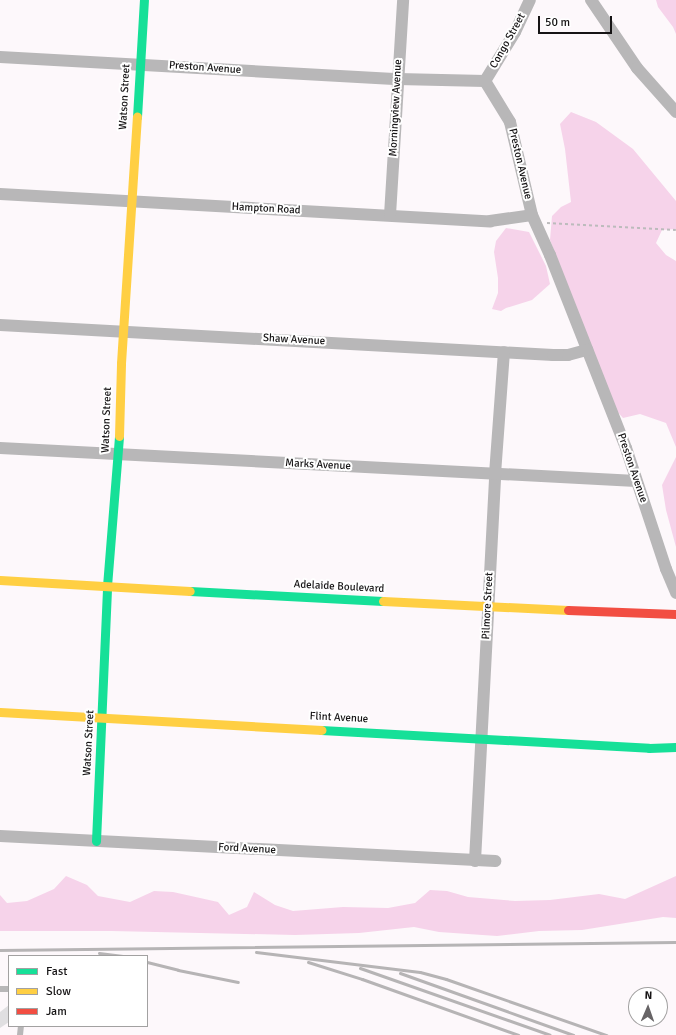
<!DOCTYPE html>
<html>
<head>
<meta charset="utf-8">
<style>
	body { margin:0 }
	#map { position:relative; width:676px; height:1035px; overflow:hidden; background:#fdf8fb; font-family:Signika,sans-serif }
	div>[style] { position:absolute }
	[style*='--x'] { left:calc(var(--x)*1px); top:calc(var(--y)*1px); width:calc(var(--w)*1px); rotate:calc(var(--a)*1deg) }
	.forest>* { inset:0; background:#f6d3ea }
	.building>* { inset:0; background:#e0dfe1 }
	.path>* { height:2px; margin-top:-1px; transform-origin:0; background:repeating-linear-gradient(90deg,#bcbbbc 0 3px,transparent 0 6px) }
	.lane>* { height:6px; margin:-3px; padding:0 3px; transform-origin:3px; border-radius:3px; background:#b8b7b8 }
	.street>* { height:12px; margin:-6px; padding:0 6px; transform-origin:6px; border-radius:6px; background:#b8b7b8 }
	.fast>* { height:9px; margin:-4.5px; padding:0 4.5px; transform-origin:4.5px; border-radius:4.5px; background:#16e098 }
	.slow>* { height:9px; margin:-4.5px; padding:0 4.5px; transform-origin:4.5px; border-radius:4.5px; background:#ffcf43 }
	.jam>* { height:9px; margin:-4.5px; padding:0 4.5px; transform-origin:4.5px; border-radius:4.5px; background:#f24e42 }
	.rail>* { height:3px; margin:-1.5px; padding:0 1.5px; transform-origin:1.5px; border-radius:1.5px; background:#b6b4b5 }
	span { translate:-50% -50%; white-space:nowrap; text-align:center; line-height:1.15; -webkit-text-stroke:4px #fff; paint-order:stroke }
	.street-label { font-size:11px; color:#161415 }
	.legend { position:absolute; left:8px; top:955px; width:140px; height:72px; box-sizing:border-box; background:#fff; border:1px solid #a2a1a1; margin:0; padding:5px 7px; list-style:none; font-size:12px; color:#161415 }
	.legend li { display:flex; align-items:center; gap:8px; height:20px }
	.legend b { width:20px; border:1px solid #a2a1a1 }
	.north { position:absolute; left:628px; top:987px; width:40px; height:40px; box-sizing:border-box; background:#fff; border:1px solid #a2a1a1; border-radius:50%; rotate:2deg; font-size:11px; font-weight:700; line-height:16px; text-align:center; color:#161415 }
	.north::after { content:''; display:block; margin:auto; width:14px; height:18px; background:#676466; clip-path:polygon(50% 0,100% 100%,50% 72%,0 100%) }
	.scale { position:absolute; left:538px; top:16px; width:74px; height:18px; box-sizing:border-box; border:2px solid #161415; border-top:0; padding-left:5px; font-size:12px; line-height:14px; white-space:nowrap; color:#161415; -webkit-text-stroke:3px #fff; paint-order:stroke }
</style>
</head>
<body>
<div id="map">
	<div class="forest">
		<i style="clip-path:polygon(656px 0,676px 0,676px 34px,673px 27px,658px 7px)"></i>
		<i style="clip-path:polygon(571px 112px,596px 122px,633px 149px,676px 201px,676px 229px,662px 230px,656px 243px,666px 255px,676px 261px,676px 447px,666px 423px,640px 414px,623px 418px,615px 409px,550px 240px,552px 216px,561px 207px,571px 202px,565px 149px,560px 124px)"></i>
		<i style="clip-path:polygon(506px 228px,529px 232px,546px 266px,550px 284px,532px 300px,506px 308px,501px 311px,492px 309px,498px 293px,498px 278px,494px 252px,496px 241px)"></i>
		<i style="clip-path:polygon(676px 457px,676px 547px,666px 510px,662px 485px)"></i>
		<i style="clip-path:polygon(66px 876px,87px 885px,98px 896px,130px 902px,154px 891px,173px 892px,218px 902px,229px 915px,247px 907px,254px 892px,275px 905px,293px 911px,343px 907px,388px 908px,415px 903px,430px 890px,447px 891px,468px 897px,515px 901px,550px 900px,599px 894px,625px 899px,676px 876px,676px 918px,663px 917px,582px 930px,539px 931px,497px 936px,439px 932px,414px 927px,359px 933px,295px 935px,111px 931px,0 931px,0 895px,7px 903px,27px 901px,54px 889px)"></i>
	</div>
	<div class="building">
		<i style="clip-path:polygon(9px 1005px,9px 1022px,0 1028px,0 1012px)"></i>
	</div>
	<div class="path">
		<i style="--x:547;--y:223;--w:129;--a:3.1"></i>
	</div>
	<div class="lane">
		<i style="--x:0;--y:989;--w:9;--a:0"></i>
		<i style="--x:20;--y:1035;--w:9;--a:-84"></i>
	</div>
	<div class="street">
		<i style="--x:591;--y:0;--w:82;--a:55.9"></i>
		<i style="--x:637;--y:68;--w:59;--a:48.4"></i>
		<i style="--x:0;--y:57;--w:399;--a:3.2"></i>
		<i style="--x:398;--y:79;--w:87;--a:1.3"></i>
		<i style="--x:485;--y:81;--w:48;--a:58.6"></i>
		<i style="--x:510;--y:122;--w:96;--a:76.7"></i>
		<i style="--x:532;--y:215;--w:44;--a:65.8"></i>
		<i style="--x:550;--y:255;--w:207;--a:68.5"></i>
		<i style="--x:626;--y:448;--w:127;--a:71.7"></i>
		<i style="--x:666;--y:569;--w:26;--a:67"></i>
		<i style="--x:485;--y:81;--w:57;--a:-58.5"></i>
		<i style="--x:515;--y:32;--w:35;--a:-65"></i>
		<i style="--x:0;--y:194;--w:491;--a:3.2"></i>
		<i style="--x:490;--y:221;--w:42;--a:-8.1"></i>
		<i style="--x:390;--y:215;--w:215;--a:-86.5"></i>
		<i style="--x:0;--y:325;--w:554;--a:3.11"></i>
		<i style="--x:553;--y:355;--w:15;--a:0"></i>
		<i style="--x:568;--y:355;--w:20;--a:-15"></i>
		<i style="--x:0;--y:448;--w:637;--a:2.97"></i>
		<i style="--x:0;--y:836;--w:496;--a:2.9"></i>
		<i style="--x:475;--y:861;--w:388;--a:-87"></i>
		<i style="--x:495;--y:474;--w:122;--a:-85.8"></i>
	</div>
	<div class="fast">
		<i style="--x:137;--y:117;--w:117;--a:-86.6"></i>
		<i style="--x:190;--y:591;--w:193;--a:3"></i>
		<i style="--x:321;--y:730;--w:328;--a:3.1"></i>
		<i style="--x:649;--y:748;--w:27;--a:-2"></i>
		<i style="--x:96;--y:841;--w:255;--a:-87.5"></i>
		<i style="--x:107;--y:586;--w:150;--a:-85.4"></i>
	</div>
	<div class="slow">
		<i style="--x:119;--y:436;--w:73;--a:-88.4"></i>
		<i style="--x:121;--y:363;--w:247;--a:-86.3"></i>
		<i style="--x:0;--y:580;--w:190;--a:3.3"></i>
		<i style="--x:383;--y:601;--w:185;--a:2.8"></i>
		<i style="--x:0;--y:712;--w:322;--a:3.2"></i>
	</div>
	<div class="jam">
		<i style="--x:568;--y:610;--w:108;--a:2.1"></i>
	</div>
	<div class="rail">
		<i style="--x:0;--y:950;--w:676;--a:-0.68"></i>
		<i style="--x:256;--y:952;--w:165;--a:7"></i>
		<i style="--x:420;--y:972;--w:27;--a:15"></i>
		<i style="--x:446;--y:979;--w:170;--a:19.3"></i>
		<i style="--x:99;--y:953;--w:24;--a:7"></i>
		<i style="--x:147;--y:962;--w:32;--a:14"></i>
		<i style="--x:178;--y:970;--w:61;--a:11.3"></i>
		<i style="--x:308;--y:962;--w:57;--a:17.5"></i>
		<i style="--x:362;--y:979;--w:166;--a:19.7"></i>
		<i style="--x:360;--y:968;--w:201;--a:19.4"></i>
		<i style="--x:400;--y:973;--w:184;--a:19.7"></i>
	</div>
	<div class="street-label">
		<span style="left:508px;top:41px;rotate:-61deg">Congo Street</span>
		<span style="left:205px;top:68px;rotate:4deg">Preston Avenue</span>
		<span style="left:125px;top:97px;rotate:-87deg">Watson Street</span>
		<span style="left:396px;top:108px;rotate:-87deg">Morningview Avenue</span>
		<span style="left:520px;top:164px;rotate:77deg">Preston Avenue</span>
		<span style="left:266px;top:209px;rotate:3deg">Hampton Road</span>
		<span style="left:294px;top:340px;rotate:3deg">Shaw Avenue</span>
		<span style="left:107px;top:420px;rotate:-88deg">Watson Street</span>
		<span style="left:318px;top:465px;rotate:3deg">Marks Avenue</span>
		<span style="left:632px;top:468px;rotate:71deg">Preston Avenue</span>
		<span style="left:339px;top:587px;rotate:3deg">Adelaide Boulevard</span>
		<span style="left:488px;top:606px;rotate:-87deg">Pilmore Street</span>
		<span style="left:339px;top:718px;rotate:3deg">Flint Avenue</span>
		<span style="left:89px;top:743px;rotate:-87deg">Watson Street</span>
		<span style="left:247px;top:849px;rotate:3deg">Ford Avenue</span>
	</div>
	<ul class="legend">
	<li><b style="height:5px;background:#16e098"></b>Fast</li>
	<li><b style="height:5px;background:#ffcf43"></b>Slow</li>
	<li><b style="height:5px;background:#f24e42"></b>Jam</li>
	</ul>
	<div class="north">N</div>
	<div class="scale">50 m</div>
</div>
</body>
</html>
